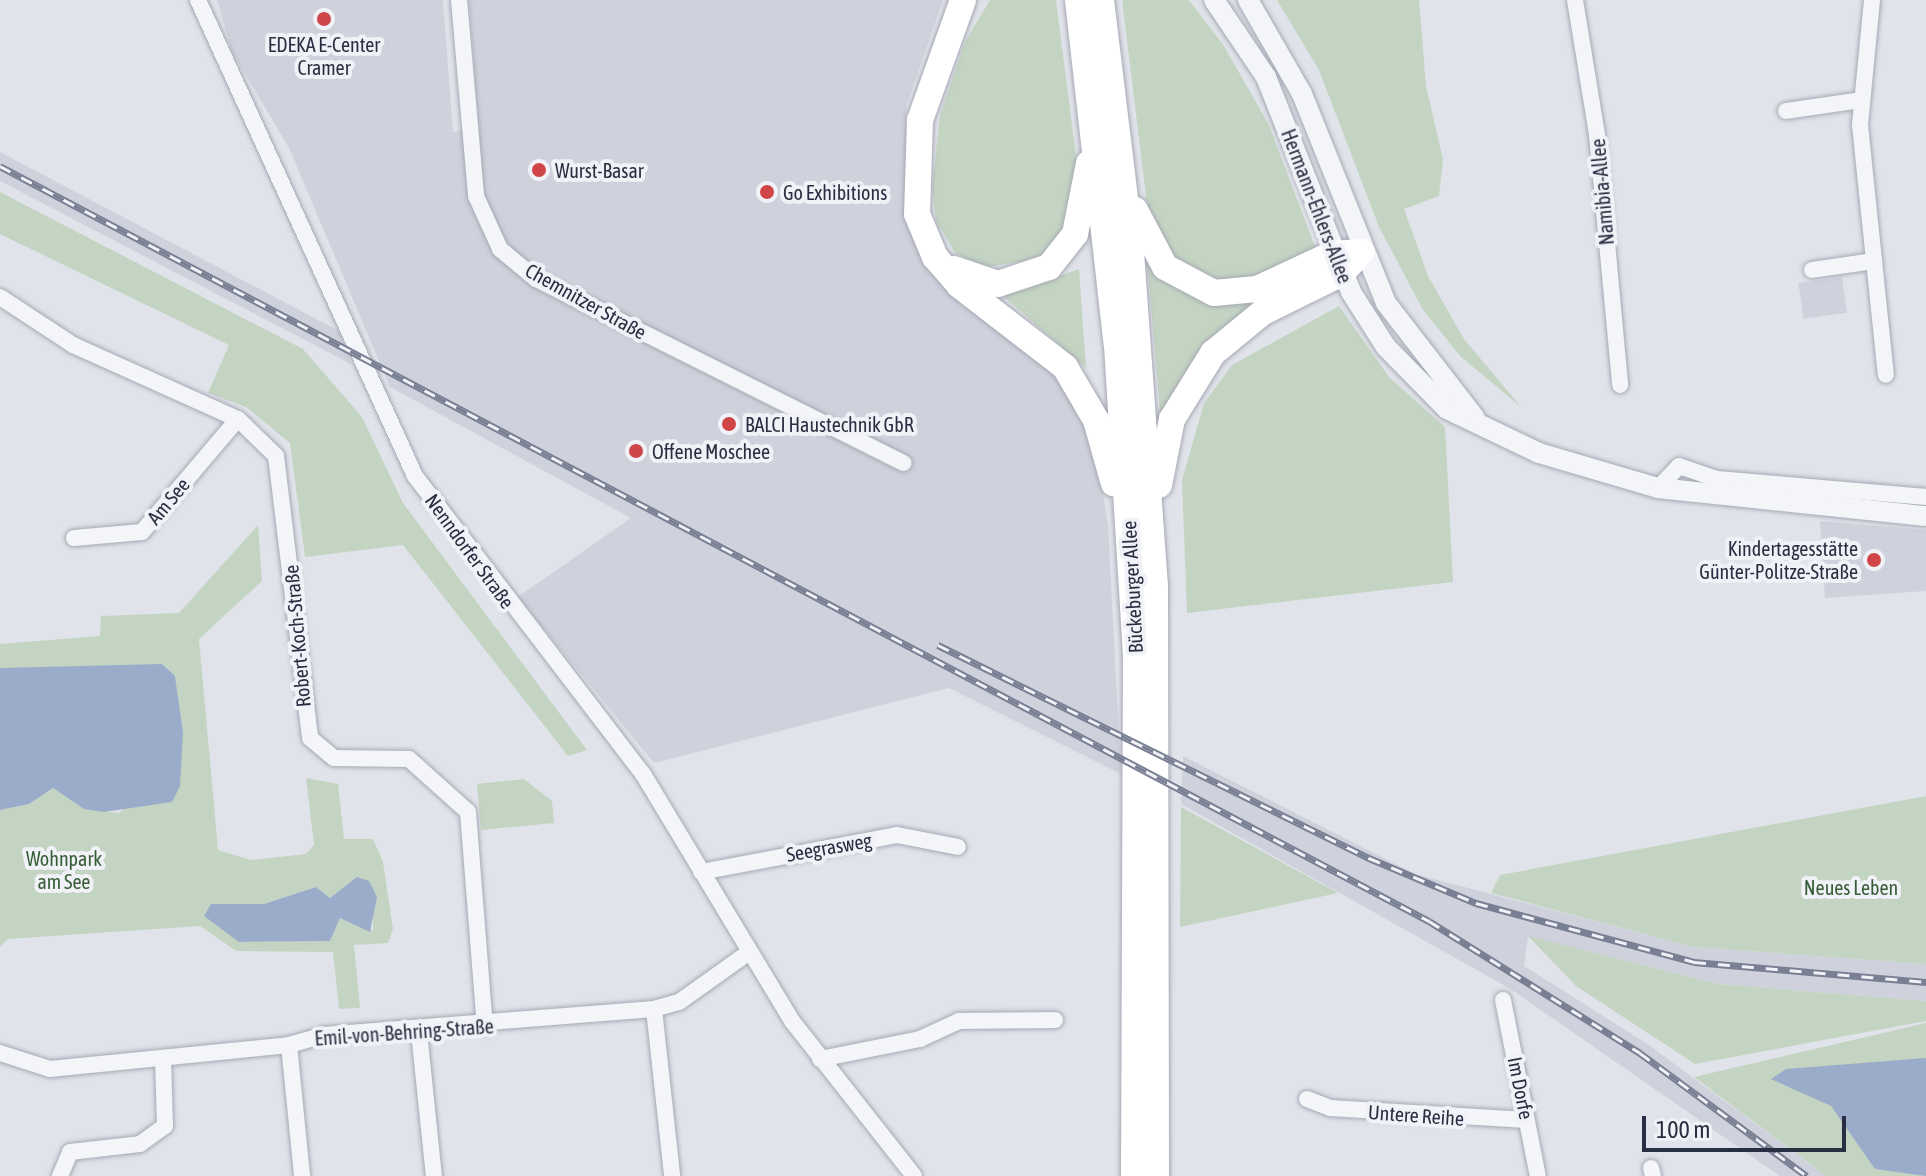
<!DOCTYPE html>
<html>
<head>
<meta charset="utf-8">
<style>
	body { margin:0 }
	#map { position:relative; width:1926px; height:1176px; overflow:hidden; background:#e1e3ea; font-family:"Asap Condensed",sans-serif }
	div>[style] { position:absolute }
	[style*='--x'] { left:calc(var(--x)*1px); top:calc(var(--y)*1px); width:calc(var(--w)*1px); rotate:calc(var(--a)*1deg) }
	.built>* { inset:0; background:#cfd2dc; transform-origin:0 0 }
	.green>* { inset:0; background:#c4d4c2 }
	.water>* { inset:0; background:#9bacca }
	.roads { filter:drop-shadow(0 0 2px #a6a9b4) drop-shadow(0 0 2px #a6a9b4) }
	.minor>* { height:16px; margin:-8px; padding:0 8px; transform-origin:8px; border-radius:8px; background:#f4f5f8 }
	.tertiary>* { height:20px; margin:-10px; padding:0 10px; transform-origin:10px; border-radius:10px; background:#f4f5f8 }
	.trunk>* { height:26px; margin:-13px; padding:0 13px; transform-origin:13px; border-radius:13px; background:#fff }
	.rail>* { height:7px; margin-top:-3.5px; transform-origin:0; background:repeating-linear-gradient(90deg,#f0f2f7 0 12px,#7a8094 0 24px); box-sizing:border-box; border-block:2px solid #7a8094 }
	.dots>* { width:22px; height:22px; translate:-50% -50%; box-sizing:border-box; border:4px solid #f0f2f7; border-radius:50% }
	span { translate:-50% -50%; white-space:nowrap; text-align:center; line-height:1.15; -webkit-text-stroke:8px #f0f2f7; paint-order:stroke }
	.poi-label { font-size:20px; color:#292f42 }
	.left { translate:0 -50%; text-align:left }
	.right { translate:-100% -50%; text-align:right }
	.street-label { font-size:20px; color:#292f42 }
	.park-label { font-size:20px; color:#385e36 }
	.scale { position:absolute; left:1642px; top:1116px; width:204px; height:36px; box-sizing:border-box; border:4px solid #292f42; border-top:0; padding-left:10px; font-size:24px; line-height:28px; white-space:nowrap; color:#292f42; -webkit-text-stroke:6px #f0f2f7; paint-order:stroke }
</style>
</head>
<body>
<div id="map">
	<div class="built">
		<i style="clip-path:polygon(217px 0,443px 0,453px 132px,479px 129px,469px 0,943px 0,906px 107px,906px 206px,1056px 371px,1094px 436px,1108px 525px,1121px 774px,949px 688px,654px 763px,518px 597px,631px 518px,390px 387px,289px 148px,232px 52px)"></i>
		<i style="clip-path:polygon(0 152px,339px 331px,351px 364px,0 181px)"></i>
		<i style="left:1842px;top:277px;width:36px;height:44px;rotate:82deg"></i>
		<i style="clip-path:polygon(1820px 521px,1926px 530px,1926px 591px,1825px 598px)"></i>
		<i style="clip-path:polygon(1183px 756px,1415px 874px,1693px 947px,1926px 964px,1926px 1001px,1718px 984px,1528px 937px,1524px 966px,1646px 1043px,1826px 1176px,1780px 1176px,1509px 988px,1181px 804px)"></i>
	</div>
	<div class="green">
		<i style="clip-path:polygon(990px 0,1056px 0,1077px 164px,1068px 231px,1039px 259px,987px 267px,955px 253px,936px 220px,932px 189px,940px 115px,965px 42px)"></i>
		<i style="clip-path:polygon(1122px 0,1189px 0,1224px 46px,1269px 125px,1320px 260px,1242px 293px,1153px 253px)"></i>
		<i style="clip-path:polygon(1277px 0,1419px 0,1426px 86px,1443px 159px,1439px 196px,1404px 209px,1428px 276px,1464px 339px,1521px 407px,1461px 357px,1423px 310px,1379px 227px,1319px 70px)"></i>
		<i style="clip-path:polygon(0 192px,303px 349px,362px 417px,403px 503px,587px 750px,568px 756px,403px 545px,305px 557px,290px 443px,246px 407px,208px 393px,229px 345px,0 234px)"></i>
		<i style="clip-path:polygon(1147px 259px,1261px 303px,1161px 421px)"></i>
		<i style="clip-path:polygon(1079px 269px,1086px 368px,1003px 296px)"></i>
		<i style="clip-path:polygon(1339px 306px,1389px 377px,1445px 427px,1453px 582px,1187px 613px,1182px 480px,1204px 403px,1232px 365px)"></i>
		<i style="clip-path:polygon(evenodd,258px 525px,262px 581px,199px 639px,218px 850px,251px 860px,306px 854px,314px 845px,306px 778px,338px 784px,344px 839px,373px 839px,383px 862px,393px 929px,388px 943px,354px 945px,360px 1008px,339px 1009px,333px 952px,236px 951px,200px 926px,8px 939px,0 947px,0 810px,29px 804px,53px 788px,85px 809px,120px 813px,183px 732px,175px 677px,0 668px,0 644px,100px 636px,101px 616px,179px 613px,258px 525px,316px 887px,330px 898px,344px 888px,373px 919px,373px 930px,340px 918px,330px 941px,240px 942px,222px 904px,264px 904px,316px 887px)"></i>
		<i style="clip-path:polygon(524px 779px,552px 801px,554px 823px,481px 830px,477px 784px)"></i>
		<i style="clip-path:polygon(1926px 796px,1926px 964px,1693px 947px,1491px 893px,1500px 875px)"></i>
		<i style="clip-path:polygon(1181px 807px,1338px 893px,1180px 927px)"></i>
		<i style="clip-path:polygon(1528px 936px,1718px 984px,1926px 1001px,1926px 1021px,1695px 1064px,1576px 986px)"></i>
		<i style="clip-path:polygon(1926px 1023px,1926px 1176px,1826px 1176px,1694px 1077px)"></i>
	</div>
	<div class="water">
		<i style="clip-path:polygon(162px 664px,175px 676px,183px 732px,180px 786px,172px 802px,104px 812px,84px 809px,53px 788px,29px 804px,0 810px,0 668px)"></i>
		<i style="clip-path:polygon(357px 877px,369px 881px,377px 897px,370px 932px,340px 918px,330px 941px,239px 942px,204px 916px,211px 904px,264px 904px,316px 887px,330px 898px)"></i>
		<i style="clip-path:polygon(1926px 1058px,1926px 1176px,1875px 1169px,1831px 1106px,1771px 1079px,1786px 1069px)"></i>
	</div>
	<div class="roads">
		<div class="minor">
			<i style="--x:198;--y:0;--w:523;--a:65.49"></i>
			<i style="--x:415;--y:476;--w:375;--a:52.6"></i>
			<i style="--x:643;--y:774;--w:288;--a:58.9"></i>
			<i style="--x:792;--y:1021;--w:197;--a:51.8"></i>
			<i style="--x:459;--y:0;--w:197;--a:85"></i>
			<i style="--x:476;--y:196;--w:58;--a:65.6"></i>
			<i style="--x:500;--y:249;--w:47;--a:39.8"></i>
			<i style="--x:536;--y:279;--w:411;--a:26.6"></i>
			<i style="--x:1575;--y:0;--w:137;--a:80.7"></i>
			<i style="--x:1597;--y:135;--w:251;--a:84.7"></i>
			<i style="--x:1872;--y:0;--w:126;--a:95.5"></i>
			<i style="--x:1860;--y:125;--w:251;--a:84.1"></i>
			<i style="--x:1786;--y:111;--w:76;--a:-8.3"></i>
			<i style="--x:1812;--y:270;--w:63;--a:-8.3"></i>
			<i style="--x:0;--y:297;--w:87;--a:33.3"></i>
			<i style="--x:73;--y:345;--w:181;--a:24.2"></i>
			<i style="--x:238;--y:419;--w:53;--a:44.2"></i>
			<i style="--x:276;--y:456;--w:284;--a:83.1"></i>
			<i style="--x:310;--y:738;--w:31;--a:40"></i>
			<i style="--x:334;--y:758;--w:75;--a:0.8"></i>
			<i style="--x:409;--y:759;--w:79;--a:41.9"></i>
			<i style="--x:468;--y:812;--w:215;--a:85.5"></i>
			<i style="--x:1658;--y:488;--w:30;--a:-46"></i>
			<i style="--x:1679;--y:466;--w:40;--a:18.9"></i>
			<i style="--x:1717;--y:479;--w:210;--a:4.9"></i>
			<i style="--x:74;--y:538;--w:68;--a:-5"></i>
			<i style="--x:142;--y:532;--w:148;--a:-49.7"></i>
			<i style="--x:701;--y:872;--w:199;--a:-10.7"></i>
			<i style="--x:897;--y:835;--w:62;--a:11.1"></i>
			<i style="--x:1503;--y:1000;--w:179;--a:78.8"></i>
			<i style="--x:654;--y:1009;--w:168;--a:83.8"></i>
			<i style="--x:419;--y:1032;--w:145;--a:84.1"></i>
			<i style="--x:289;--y:1045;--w:132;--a:84.3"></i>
			<i style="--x:0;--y:1053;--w:52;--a:17.7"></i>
			<i style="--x:50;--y:1069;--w:240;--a:-5.7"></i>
			<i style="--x:289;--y:1045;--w:36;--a:-16"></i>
			<i style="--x:324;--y:1035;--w:331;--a:-4.5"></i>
			<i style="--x:654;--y:1009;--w:26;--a:-16"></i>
			<i style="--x:679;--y:1002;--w:86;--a:-35.5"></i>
			<i style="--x:820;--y:1059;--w:102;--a:-11.3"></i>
			<i style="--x:920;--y:1039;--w:43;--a:-24.8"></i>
			<i style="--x:959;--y:1021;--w:96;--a:-0.6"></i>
			<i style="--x:1307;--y:1099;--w:25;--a:21"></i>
			<i style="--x:1330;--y:1108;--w:197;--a:3.5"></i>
			<i style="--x:1651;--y:1168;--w:8;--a:76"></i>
			<i style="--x:60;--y:1176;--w:26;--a:-67"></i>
			<i style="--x:70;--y:1152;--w:70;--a:-6.5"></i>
			<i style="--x:140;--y:1144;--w:31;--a:-36"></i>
			<i style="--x:165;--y:1126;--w:68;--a:-91.7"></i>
		</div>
		<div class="tertiary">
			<i style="--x:1214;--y:0;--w:93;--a:56"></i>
			<i style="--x:1266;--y:77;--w:231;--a:68.4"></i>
			<i style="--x:1351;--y:292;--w:65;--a:57.5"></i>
			<i style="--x:1386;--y:347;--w:87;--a:45.5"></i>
			<i style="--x:1447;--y:409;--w:102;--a:25.6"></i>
			<i style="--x:1539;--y:453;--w:124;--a:16.4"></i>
			<i style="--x:1658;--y:488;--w:269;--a:6"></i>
			<i style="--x:1248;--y:0;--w:108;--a:60.1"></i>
			<i style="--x:1302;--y:94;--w:225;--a:68.1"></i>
			<i style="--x:1386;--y:303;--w:145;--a:52.3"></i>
		</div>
		<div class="trunk">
			<i style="--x:963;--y:0;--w:127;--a:109.7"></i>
			<i style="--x:920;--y:120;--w:94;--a:91.8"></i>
			<i style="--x:917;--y:214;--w:47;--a:67.3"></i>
			<i style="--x:935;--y:257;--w:37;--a:49"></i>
			<i style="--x:959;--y:285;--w:134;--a:37.7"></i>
			<i style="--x:1065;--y:367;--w:61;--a:59.7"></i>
			<i style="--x:1096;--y:420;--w:66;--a:74.3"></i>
			<i style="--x:1078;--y:0;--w:347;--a:83.6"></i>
			<i style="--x:1117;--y:345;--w:310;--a:86.5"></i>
			<i style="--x:1136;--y:654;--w:522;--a:90.22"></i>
			<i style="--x:1101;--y:0;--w:240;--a:83.1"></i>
			<i style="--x:1130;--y:238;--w:349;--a:85.9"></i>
			<i style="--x:1155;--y:586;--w:590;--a:89.9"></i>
			<i style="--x:1135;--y:210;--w:64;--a:62.2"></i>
			<i style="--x:1165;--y:267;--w:55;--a:28"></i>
			<i style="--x:1214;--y:293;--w:43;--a:-5.3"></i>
			<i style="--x:1257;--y:289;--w:83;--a:-25"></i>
			<i style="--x:1332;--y:254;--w:29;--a:-4"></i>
			<i style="--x:1361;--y:252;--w:28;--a:132"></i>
			<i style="--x:1342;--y:273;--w:88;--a:153.7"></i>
			<i style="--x:1263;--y:312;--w:65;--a:140.6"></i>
			<i style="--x:1213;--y:353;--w:78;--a:121.8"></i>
			<i style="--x:1172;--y:419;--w:67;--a:101.1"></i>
			<i style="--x:954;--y:269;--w:46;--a:18.8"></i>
			<i style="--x:998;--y:284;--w:54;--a:-18.4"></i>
			<i style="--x:1049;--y:267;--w:42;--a:-51.8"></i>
			<i style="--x:1075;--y:234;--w:72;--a:-78.8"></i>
		</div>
	</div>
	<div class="rail">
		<i style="--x:0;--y:166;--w:1616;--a:27.85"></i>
		<i style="--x:1429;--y:921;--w:249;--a:32"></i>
		<i style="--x:1640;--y:1053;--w:207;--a:36.4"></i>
		<i style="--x:938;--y:645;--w:481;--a:26.3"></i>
		<i style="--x:1369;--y:858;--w:116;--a:22.8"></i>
		<i style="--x:1476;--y:903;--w:226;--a:15.1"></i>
		<i style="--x:1694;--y:962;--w:233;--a:4.9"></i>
	</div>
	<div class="dots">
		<i style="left:324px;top:19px;background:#d04547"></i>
		<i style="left:539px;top:170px;background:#d04547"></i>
		<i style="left:767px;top:192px;background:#d04547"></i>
		<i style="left:729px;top:424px;background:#d04547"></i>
		<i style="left:636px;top:451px;background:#d04547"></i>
		<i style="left:1874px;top:560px;background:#d04547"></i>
	</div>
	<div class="poi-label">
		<span style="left:324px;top:56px">EDEKA E-Center<br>Cramer</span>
		<span class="left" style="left:555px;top:170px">Wurst-Basar</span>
		<span class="left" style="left:783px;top:192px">Go Exhibitions</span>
		<span class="left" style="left:745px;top:424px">BALCI Haustechnik GbR</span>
		<span class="left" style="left:652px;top:451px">Offene Moschee</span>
		<span class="right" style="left:1858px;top:560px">Kindertagesstätte<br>Günter-Politze-Straße</span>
	</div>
	<div class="street-label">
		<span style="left:1602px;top:192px;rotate:-95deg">Namibia-Allee</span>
		<span style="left:1317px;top:206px;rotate:69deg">Hermann-Ehlers-Allee</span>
		<span style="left:586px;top:301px;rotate:29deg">Chemnitzer Straße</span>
		<span style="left:168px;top:501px;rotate:-50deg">Am See</span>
		<span style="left:470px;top:551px;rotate:54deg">Nenndorfer Straße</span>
		<span style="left:1132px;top:587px;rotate:-93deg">Bückeburger Allee</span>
		<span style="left:297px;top:636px;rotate:-95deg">Robert-Koch-Straße</span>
		<span style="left:829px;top:847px;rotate:-10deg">Seegrasweg</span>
		<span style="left:404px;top:1032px;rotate:-4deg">Emil-von-Behring-Straße</span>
		<span style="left:1521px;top:1088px;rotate:79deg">Im Dorfe</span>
		<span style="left:1416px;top:1115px;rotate:4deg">Untere Reihe</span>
	</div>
	<div class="park-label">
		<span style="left:64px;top:870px">Wohnpark<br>am See</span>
		<span style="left:1851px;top:887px">Neues Leben</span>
	</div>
	<div class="scale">100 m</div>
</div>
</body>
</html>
